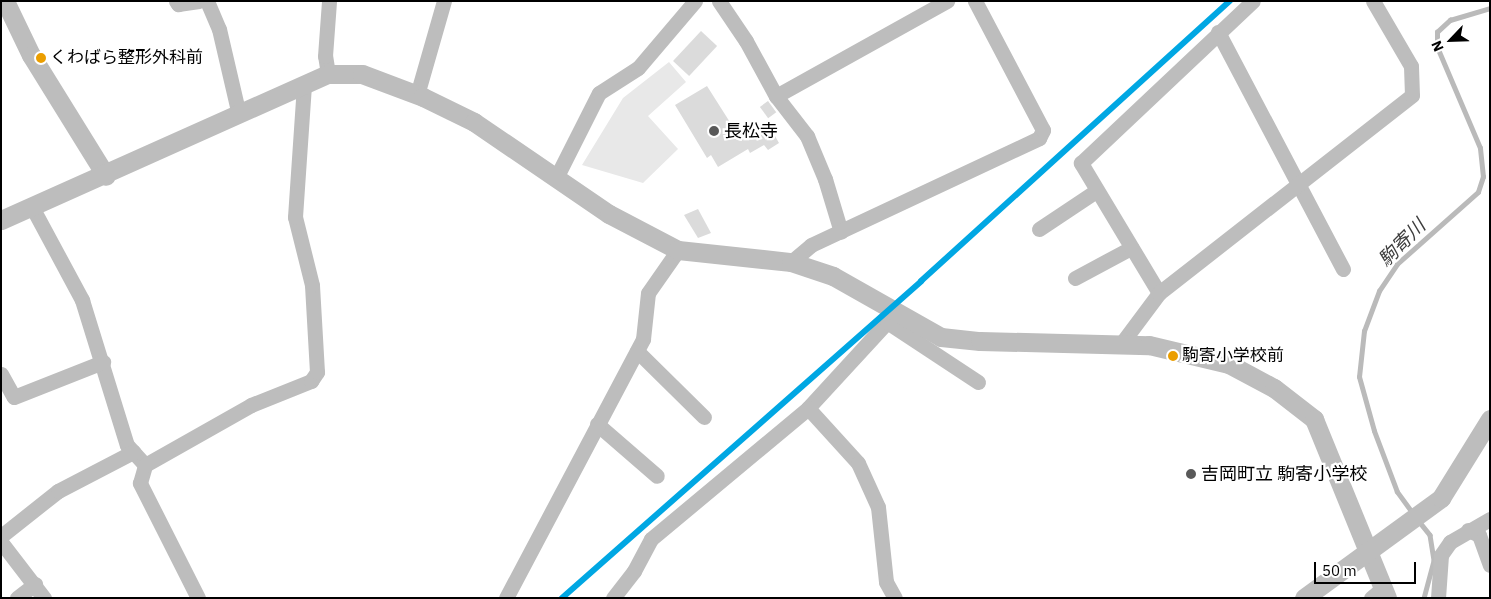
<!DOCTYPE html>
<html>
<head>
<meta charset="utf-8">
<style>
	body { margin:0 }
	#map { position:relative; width:1491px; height:599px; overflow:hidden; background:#fff; font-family:"IBM Plex Sans","Noto Sans JP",sans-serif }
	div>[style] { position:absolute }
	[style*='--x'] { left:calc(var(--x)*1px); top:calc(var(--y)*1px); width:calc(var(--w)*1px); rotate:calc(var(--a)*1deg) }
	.green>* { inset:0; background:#e8e8e8 }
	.stream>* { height:4.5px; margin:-2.25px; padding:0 2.25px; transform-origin:2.25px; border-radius:2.25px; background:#bababa }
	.building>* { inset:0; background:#dbdbdb; transform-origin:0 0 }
	.minor>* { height:15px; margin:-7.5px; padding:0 7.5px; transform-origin:7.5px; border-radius:7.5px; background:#bdbdbd }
	.tertiary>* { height:19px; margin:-9.5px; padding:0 9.5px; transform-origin:9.5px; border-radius:9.5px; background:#bdbdbd }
	.rail-1>* { height:6px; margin:-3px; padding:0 3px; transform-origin:3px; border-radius:3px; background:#00a7e3 }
	.dots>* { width:14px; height:14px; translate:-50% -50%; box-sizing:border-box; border:2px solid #fff; border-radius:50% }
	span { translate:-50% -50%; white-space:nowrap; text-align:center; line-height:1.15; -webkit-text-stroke:4.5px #fff; paint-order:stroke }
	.bus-label { font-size:17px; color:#000 }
	.left { translate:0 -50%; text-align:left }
	.poi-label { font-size:18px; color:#000 }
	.water-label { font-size:19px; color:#3d3d3d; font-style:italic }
	.frame { position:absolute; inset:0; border:2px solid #000; pointer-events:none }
	.north { position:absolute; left:1426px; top:15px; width:50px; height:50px; -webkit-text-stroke:4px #fff; paint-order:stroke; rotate:246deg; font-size:14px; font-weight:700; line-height:20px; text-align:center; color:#000 }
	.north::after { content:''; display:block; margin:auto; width:18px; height:22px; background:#000; clip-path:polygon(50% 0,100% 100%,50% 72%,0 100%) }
	.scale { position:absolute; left:1314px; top:562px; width:102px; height:22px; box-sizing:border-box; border:2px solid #000; border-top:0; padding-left:6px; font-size:15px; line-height:18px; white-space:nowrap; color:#000; -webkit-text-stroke:4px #fff; paint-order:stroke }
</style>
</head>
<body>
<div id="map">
	<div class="green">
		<i style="clip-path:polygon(669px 62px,686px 82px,648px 116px,678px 149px,643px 183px,582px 165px,623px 98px)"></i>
	</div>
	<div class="stream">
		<i style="--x:1413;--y:514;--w:27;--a:-126"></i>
		<i style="--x:1397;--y:492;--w:65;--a:-110.7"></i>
		<i style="--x:1374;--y:431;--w:56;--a:-105.5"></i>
		<i style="--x:1359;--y:377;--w:46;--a:-83.8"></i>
		<i style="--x:1364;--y:331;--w:43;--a:-69.4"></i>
		<i style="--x:1379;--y:291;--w:32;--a:-56"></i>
		<i style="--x:1397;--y:264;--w:108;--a:-41.6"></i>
		<i style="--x:1478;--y:192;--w:16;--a:-72"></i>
		<i style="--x:1483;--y:177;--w:29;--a:-96"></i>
		<i style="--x:1480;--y:148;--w:110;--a:-113.1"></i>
		<i style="--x:1437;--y:47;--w:15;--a:-90"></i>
		<i style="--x:1437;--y:32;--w:18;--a:-43"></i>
		<i style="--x:1450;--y:20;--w:42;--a:-16.7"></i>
		<i style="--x:1418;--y:520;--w:19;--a:51"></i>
		<i style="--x:1430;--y:535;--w:26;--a:81"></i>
		<i style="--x:1434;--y:561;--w:38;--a:105"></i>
	</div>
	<div class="building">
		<i style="left:701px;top:31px;width:22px;height:41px;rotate:43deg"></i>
		<i style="clip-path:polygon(707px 86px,740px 138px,767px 122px,779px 143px,768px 150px,764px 145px,750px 153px,748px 149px,718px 167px,711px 155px,707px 158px,675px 105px)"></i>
		<i style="left:768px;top:101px;width:14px;height:10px;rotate:54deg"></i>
		<i style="clip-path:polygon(698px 209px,711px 233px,698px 238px,684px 215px)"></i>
	</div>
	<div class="minor">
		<i style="--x:176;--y:1;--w:4;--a:56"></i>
		<i style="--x:178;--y:4;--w:21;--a:-8"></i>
		<i style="--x:207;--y:1;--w:30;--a:67"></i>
		<i style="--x:219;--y:29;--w:88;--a:76.9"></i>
		<i style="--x:719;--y:1;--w:48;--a:56"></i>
		<i style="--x:746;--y:41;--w:63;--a:61.4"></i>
		<i style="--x:776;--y:96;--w:51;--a:52.2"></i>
		<i style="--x:807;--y:136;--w:47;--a:67.3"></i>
		<i style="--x:825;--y:179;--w:55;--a:73.2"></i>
		<i style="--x:1218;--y:32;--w:268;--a:62.2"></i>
		<i style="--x:328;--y:74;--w:18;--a:-99"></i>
		<i style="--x:325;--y:56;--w:55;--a:-85.8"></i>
		<i style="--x:417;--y:95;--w:98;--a:-74"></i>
		<i style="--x:776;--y:96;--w:196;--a:-29.1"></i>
		<i style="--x:556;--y:178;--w:95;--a:-63.2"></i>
		<i style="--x:599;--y:93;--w:46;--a:-32.7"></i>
		<i style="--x:638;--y:68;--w:88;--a:-49.6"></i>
		<i style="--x:32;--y:207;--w:106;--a:61.7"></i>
		<i style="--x:82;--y:300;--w:152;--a:72.8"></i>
		<i style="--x:127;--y:445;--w:27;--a:48"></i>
		<i style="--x:1039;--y:229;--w:69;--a:-33.7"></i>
		<i style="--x:791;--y:262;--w:26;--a:-40"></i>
		<i style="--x:811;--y:245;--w:252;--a:-25.1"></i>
		<i style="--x:1039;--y:138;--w:9;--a:-63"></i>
		<i style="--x:1043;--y:130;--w:146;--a:-117.8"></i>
		<i style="--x:1075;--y:278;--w:64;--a:-28.2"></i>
		<i style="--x:1159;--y:293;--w:152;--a:-121"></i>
		<i style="--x:1081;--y:163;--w:236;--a:-43.3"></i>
		<i style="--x:1121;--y:344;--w:64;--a:-53.3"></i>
		<i style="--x:1159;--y:293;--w:321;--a:-38"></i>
		<i style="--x:1412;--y:95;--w:29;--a:-92"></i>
		<i style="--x:1411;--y:66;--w:75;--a:-120.3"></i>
		<i style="--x:637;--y:351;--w:94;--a:44.6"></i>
		<i style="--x:1;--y:374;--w:26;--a:61"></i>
		<i style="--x:14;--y:397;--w:96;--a:-21.5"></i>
		<i style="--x:808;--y:408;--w:117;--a:-47.4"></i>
		<i style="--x:887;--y:322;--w:109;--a:33.4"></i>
		<i style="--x:597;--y:424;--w:79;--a:40.9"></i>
		<i style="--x:1468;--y:530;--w:12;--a:24"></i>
		<i style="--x:1479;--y:535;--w:32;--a:70"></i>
		<i style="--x:1;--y:536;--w:73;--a:-38.3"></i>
		<i style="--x:58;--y:491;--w:85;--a:-27.5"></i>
		<i style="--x:1;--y:542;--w:71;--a:52.5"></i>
		<i style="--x:17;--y:598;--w:23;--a:-38"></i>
		<i style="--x:198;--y:598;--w:129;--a:-116.8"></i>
		<i style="--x:140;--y:483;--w:19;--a:-74"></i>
		<i style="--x:145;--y:465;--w:122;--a:-29.5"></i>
		<i style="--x:251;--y:405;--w:65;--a:-21.8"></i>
		<i style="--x:311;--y:381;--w:11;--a:-56"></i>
		<i style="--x:317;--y:372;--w:87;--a:-93.3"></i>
		<i style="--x:312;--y:285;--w:70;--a:-104"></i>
		<i style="--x:295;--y:217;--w:132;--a:-86.1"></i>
		<i style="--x:506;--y:598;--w:293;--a:-62.1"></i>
		<i style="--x:643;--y:339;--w:46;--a:-83.8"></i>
		<i style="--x:648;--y:293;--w:52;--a:-55.1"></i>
		<i style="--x:613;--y:598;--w:34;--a:-52"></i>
		<i style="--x:634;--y:571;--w:36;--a:-62"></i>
		<i style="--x:651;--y:539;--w:204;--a:-39.8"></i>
		<i style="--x:808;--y:408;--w:74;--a:47.7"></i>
		<i style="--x:858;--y:463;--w:48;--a:65.6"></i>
		<i style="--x:878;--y:507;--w:75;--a:83.9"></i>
		<i style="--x:886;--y:582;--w:18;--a:61"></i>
		<i style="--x:1371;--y:598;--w:16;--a:-40"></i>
		<i style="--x:1438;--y:598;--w:43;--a:-86"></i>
		<i style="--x:1441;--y:555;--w:16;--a:-55"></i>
		<i style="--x:1450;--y:542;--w:46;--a:-29.9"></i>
	</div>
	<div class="tertiary">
		<i style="--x:5;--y:1;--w:60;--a:64.3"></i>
		<i style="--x:31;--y:55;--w:142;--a:58.2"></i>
		<i style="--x:1;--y:220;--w:358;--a:-24.1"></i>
		<i style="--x:328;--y:74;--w:34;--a:0"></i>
		<i style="--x:362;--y:74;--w:65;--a:20.7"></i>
		<i style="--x:423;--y:97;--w:57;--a:26.1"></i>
		<i style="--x:474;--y:122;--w:163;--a:34.3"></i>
		<i style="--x:609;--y:214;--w:78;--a:27.6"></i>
		<i style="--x:678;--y:250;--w:114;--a:6.1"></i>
		<i style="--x:791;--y:262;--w:44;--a:18.4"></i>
		<i style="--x:833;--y:276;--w:124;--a:29.5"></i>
		<i style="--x:941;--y:337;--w:39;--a:6"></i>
		<i style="--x:980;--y:341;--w:169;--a:1.4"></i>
		<i style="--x:1149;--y:345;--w:82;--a:13.4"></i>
		<i style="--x:1229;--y:364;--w:51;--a:28.1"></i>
		<i style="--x:1274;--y:388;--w:51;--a:37.8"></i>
		<i style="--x:1314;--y:419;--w:193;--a:67.8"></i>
		<i style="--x:1304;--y:598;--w:170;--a:-36.1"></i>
		<i style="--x:1441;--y:498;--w:93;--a:-58.2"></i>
	</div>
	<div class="rail-1">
		<i style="--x:562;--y:598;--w:479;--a:-41.4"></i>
		<i style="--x:921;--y:281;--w:417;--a:-42.2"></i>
	</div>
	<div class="dots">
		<i style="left:41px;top:58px;background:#eb9e00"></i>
		<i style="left:714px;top:131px;background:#595959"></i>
		<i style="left:1173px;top:356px;background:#eb9e00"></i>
		<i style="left:1191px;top:474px;background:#595959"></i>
	</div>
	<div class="bus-label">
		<span class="left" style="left:50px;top:58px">くわばら整形外科前</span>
		<span class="left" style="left:1182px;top:356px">駒寄小学校前</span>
	</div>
	<div class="poi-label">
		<span class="left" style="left:724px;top:131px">長松寺</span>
		<span class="left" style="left:1201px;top:474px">吉岡町立 駒寄小学校</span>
	</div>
	<div class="water-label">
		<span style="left:1402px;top:243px;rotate:-45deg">駒寄川</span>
	</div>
	<div class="frame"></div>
	<div class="north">N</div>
	<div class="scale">50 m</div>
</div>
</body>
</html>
